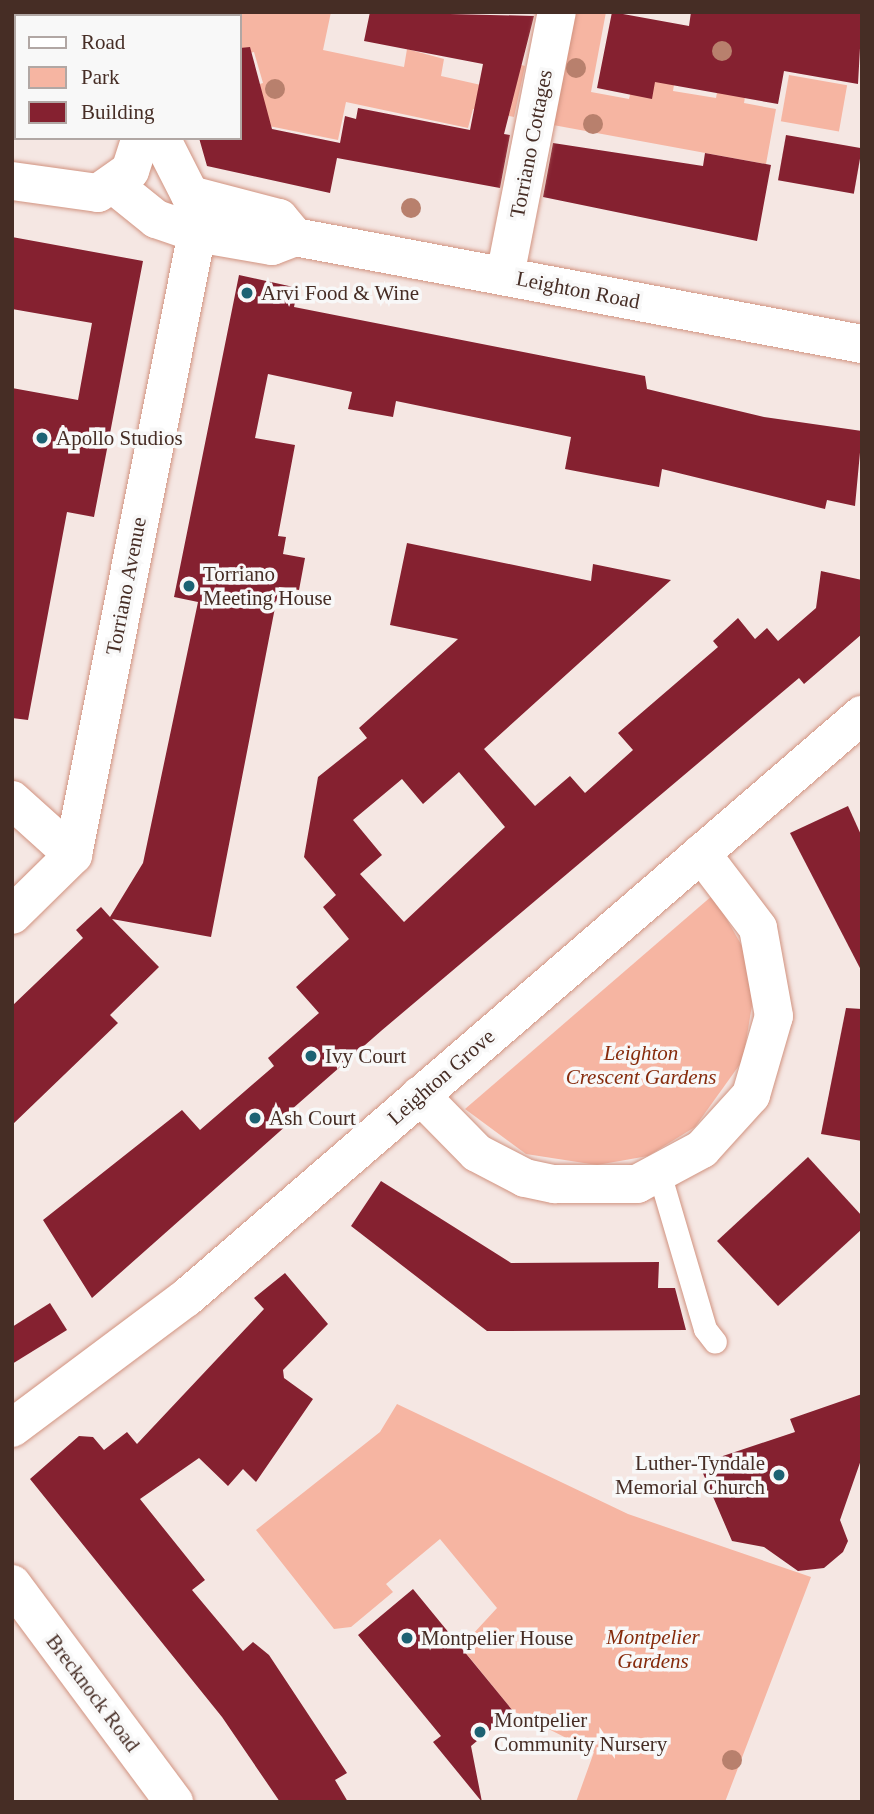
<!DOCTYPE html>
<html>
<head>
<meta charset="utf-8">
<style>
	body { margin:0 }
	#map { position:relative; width:874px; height:1814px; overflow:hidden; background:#f5e7e3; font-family:Georgia,serif }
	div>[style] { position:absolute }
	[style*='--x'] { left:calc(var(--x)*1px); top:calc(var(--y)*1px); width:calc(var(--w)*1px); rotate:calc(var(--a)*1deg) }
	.green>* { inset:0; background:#f6b5a2; transform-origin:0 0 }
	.building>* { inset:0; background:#852130; transform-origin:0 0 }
	.roads { filter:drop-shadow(0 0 2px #d19380) drop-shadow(0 0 2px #d19380) }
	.lane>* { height:23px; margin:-11.5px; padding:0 11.5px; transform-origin:11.5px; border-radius:11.5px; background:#fff }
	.street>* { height:38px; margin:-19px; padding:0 19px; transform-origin:19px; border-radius:19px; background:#fff }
	.secondary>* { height:38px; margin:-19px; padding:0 19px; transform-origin:19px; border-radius:19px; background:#fff }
	.primary>* { height:38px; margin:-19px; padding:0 19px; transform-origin:19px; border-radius:19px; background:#fff }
	.trees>* { width:20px; height:20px; margin:-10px; border-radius:50%; background:#b8806d }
	.dots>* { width:19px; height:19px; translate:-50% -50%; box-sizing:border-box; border:4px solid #f8f8f8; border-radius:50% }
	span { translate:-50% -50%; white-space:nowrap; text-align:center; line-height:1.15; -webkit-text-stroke:7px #f8f8f8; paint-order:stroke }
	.street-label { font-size:21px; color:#462d25 }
	.poi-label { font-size:21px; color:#462d25 }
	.left { translate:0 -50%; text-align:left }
	.right { translate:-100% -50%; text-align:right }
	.park-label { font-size:21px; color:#862b0c; font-style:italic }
	.frame { position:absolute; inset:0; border:14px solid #462d25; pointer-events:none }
	.legend { position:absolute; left:14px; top:14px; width:228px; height:126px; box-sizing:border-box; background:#f8f8f8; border:2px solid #b1a7a4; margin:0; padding:9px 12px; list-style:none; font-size:21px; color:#462d25 }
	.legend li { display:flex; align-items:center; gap:14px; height:35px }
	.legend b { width:35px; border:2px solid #b1a7a4 }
</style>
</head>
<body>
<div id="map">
	<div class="green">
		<i style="clip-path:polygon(227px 12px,331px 12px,323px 50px,404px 67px,407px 49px,444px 59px,441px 76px,481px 85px,488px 56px,525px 66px,514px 117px,473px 109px,468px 128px,346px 102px,338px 140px,264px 125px,253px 86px,263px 83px,254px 52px,240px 55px,240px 16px)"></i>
		<i style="clip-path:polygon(574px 12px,606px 12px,591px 92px,629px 99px,637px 66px,676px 72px,673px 91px,716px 98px,725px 46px,753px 51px,744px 103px,776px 109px,766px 164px,553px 125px)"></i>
		<i style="left:789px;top:75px;width:59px;height:47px;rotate:10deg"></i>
		<i style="clip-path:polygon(713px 895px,742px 946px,753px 999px,743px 1060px,695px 1127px,648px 1156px,597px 1165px,526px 1154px,465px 1109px)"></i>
		<i style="clip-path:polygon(397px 1404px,628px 1514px,811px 1577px,725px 1802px,576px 1802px,594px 1752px,513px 1711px,461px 1647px,497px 1608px,440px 1539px,386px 1584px,393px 1592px,351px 1627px,334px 1629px,256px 1530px,380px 1432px)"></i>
	</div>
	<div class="building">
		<i style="clip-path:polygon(370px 12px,534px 16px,504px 134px,510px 135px,500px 188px,337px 158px,330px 193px,207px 166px,199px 138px,240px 138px,240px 48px,250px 47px,272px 129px,340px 143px,345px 116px,356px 119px,358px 108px,470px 130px,483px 64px,364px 41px)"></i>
		<i style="clip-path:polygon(612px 12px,689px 26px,691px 12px,862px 12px,858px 84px,784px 71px,778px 104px,655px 82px,652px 99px,597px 88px)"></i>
		<i style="left:786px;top:135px;width:77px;height:46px;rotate:10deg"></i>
		<i style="clip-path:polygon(553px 143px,703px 166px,705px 153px,771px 165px,757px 241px,543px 197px)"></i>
		<i style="clip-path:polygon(12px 237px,143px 261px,94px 517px,67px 512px,28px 720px,12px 718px,12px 388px,78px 400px,92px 323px,12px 309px)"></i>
		<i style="clip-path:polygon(239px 275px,298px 288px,294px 307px,645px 376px,647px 389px,764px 417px,862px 431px,855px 506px,827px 500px,825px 509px,662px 469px,659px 487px,565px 469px,571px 437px,396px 401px,393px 417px,348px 409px,352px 392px,268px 374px,255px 438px,295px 445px,278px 536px,286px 537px,283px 554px,305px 558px,299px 590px,279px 587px,211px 937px,112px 919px,159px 967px,110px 1015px,118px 1023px,12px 1125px,12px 1006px,83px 938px,76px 930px,101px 907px,110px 917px,143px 863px,198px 602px,174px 597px)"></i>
		<i style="clip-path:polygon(evenodd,407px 543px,591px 581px,593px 564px,671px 580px,484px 749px,535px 806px,570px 776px,585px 793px,633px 750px,618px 733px,718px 647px,713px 641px,738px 618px,755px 639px,767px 628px,778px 641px,816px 608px,821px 571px,862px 580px,862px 634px,804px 684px,799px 678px,381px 1031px,291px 1110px,297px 1116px,92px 1298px,43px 1220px,182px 1110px,200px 1130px,274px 1066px,268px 1058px,319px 1013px,296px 987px,349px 939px,323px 907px,336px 895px,304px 857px,318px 777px,367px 738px,359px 728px,458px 639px,390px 625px,407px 543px,459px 772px,505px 827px,404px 922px,360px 874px,382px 855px,353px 820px,402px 779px,423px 804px,459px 772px)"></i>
		<i style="clip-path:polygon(848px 806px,862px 837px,862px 972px,790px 833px)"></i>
		<i style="clip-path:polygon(846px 1008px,862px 1009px,862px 1141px,821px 1134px)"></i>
		<i style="clip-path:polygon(808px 1157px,862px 1216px,862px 1229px,778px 1306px,717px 1241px)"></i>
		<i style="clip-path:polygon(381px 1181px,511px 1263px,659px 1262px,658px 1288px,675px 1288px,686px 1330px,487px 1331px,351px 1226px)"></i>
		<i style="clip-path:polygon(285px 1273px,328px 1324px,283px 1370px,284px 1378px,313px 1399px,256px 1482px,243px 1469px,228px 1486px,199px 1458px,140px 1499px,205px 1580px,192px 1590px,243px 1651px,253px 1642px,269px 1655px,347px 1773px,335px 1780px,348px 1802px,280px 1802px,222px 1717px,30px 1479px,79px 1436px,93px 1437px,104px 1450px,127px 1432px,137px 1444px,264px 1309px,254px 1298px)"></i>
		<i style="clip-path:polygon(50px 1303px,67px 1330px,12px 1364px,12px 1327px)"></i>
		<i style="clip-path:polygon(862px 1394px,862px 1457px,840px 1520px,848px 1541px,843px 1552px,824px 1568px,798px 1571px,764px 1547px,732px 1541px,699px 1464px,795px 1432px,790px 1419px)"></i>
		<i style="clip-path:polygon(413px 1589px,513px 1711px,471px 1746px,482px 1802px,433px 1742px,441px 1736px,358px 1635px)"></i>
	</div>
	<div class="roads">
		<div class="lane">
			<i style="--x:660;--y:1176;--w:159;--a:73.6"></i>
			<i style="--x:705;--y:1329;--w:16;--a:52"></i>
		</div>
		<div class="street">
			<i style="--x:505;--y:276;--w:269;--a:-78.9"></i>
			<i style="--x:12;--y:800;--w:82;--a:42"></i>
			<i style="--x:420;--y:1095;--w:81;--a:45.5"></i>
			<i style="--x:477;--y:1153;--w:54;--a:27.5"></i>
			<i style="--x:525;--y:1178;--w:30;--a:12"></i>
			<i style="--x:554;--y:1184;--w:83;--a:0"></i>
			<i style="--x:637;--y:1184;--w:74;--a:-28.3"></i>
			<i style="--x:702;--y:1149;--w:73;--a:-47.8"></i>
			<i style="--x:751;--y:1095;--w:82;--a:-73.8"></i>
			<i style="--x:774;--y:1016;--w:89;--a:-100.3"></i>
			<i style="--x:758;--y:928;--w:94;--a:-127.2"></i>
			<i style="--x:12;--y:1428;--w:217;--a:-36.8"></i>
			<i style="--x:186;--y:1298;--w:893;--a:-40.78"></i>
		</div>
		<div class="secondary">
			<i style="--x:161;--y:138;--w:64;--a:63"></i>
			<i style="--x:190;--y:195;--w:92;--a:14.5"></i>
			<i style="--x:279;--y:218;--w:25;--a:50"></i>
			<i style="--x:115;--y:186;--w:53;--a:38.8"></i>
			<i style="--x:156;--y:219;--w:43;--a:18.9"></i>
			<i style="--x:197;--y:233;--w:76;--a:9.8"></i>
			<i style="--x:272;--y:246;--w:25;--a:-21"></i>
			<i style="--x:295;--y:237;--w:577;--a:10.69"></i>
			<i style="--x:12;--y:915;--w:86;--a:-44.5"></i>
			<i style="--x:73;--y:855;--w:634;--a:-78.73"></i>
		</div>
		<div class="primary">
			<i style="--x:114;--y:12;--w:4;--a:76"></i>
			<i style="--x:12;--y:181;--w:87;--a:7.9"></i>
			<i style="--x:98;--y:193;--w:39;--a:-35"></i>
			<i style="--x:130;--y:171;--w:35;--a:-72"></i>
			<i style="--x:12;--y:1584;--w:272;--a:53.4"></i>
		</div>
	</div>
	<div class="trees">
		<i style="left:722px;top:51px"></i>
		<i style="left:576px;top:68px"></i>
		<i style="left:275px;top:89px"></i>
		<i style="left:593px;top:124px"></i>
		<i style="left:411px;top:208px"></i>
		<i style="left:732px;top:1760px"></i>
	</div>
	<div class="dots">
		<i style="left:247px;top:293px;background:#1c6273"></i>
		<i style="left:42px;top:438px;background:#1c6273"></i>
		<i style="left:189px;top:586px;background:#1c6273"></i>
		<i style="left:311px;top:1056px;background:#1c6273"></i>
		<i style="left:255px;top:1118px;background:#1c6273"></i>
		<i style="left:779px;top:1475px;background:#1c6273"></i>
		<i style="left:407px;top:1638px;background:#1c6273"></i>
		<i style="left:480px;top:1732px;background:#1c6273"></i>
	</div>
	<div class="street-label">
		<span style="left:531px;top:144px;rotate:-79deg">Torriano Cottages</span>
		<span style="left:578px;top:290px;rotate:11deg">Leighton Road</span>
		<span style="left:126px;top:586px;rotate:-79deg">Torriano Avenue</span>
		<span style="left:441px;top:1077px;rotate:-41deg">Leighton Grove</span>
		<span style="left:93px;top:1693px;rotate:53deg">Brecknock Road</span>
	</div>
	<div class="poi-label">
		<span class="left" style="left:261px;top:293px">Arvi Food &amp; Wine</span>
		<span class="left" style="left:56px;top:438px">Apollo Studios</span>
		<span class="left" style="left:203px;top:586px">Torriano<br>Meeting House</span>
		<span class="left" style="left:325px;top:1056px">Ivy Court</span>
		<span class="left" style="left:269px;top:1118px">Ash Court</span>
		<span class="right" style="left:765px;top:1475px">Luther-Tyndale<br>Memorial Church</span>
		<span class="left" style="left:421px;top:1638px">Montpelier House</span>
		<span class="left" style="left:494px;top:1732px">Montpelier<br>Community Nursery</span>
	</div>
	<div class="park-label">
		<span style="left:641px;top:1065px">Leighton<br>Crescent Gardens</span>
		<span style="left:653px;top:1649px">Montpelier<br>Gardens</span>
	</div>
	<div class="frame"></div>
	<ul class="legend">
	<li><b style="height:9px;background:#fff"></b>Road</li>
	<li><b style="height:19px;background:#f6b5a2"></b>Park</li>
	<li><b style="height:19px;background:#852130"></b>Building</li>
	</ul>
</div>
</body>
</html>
